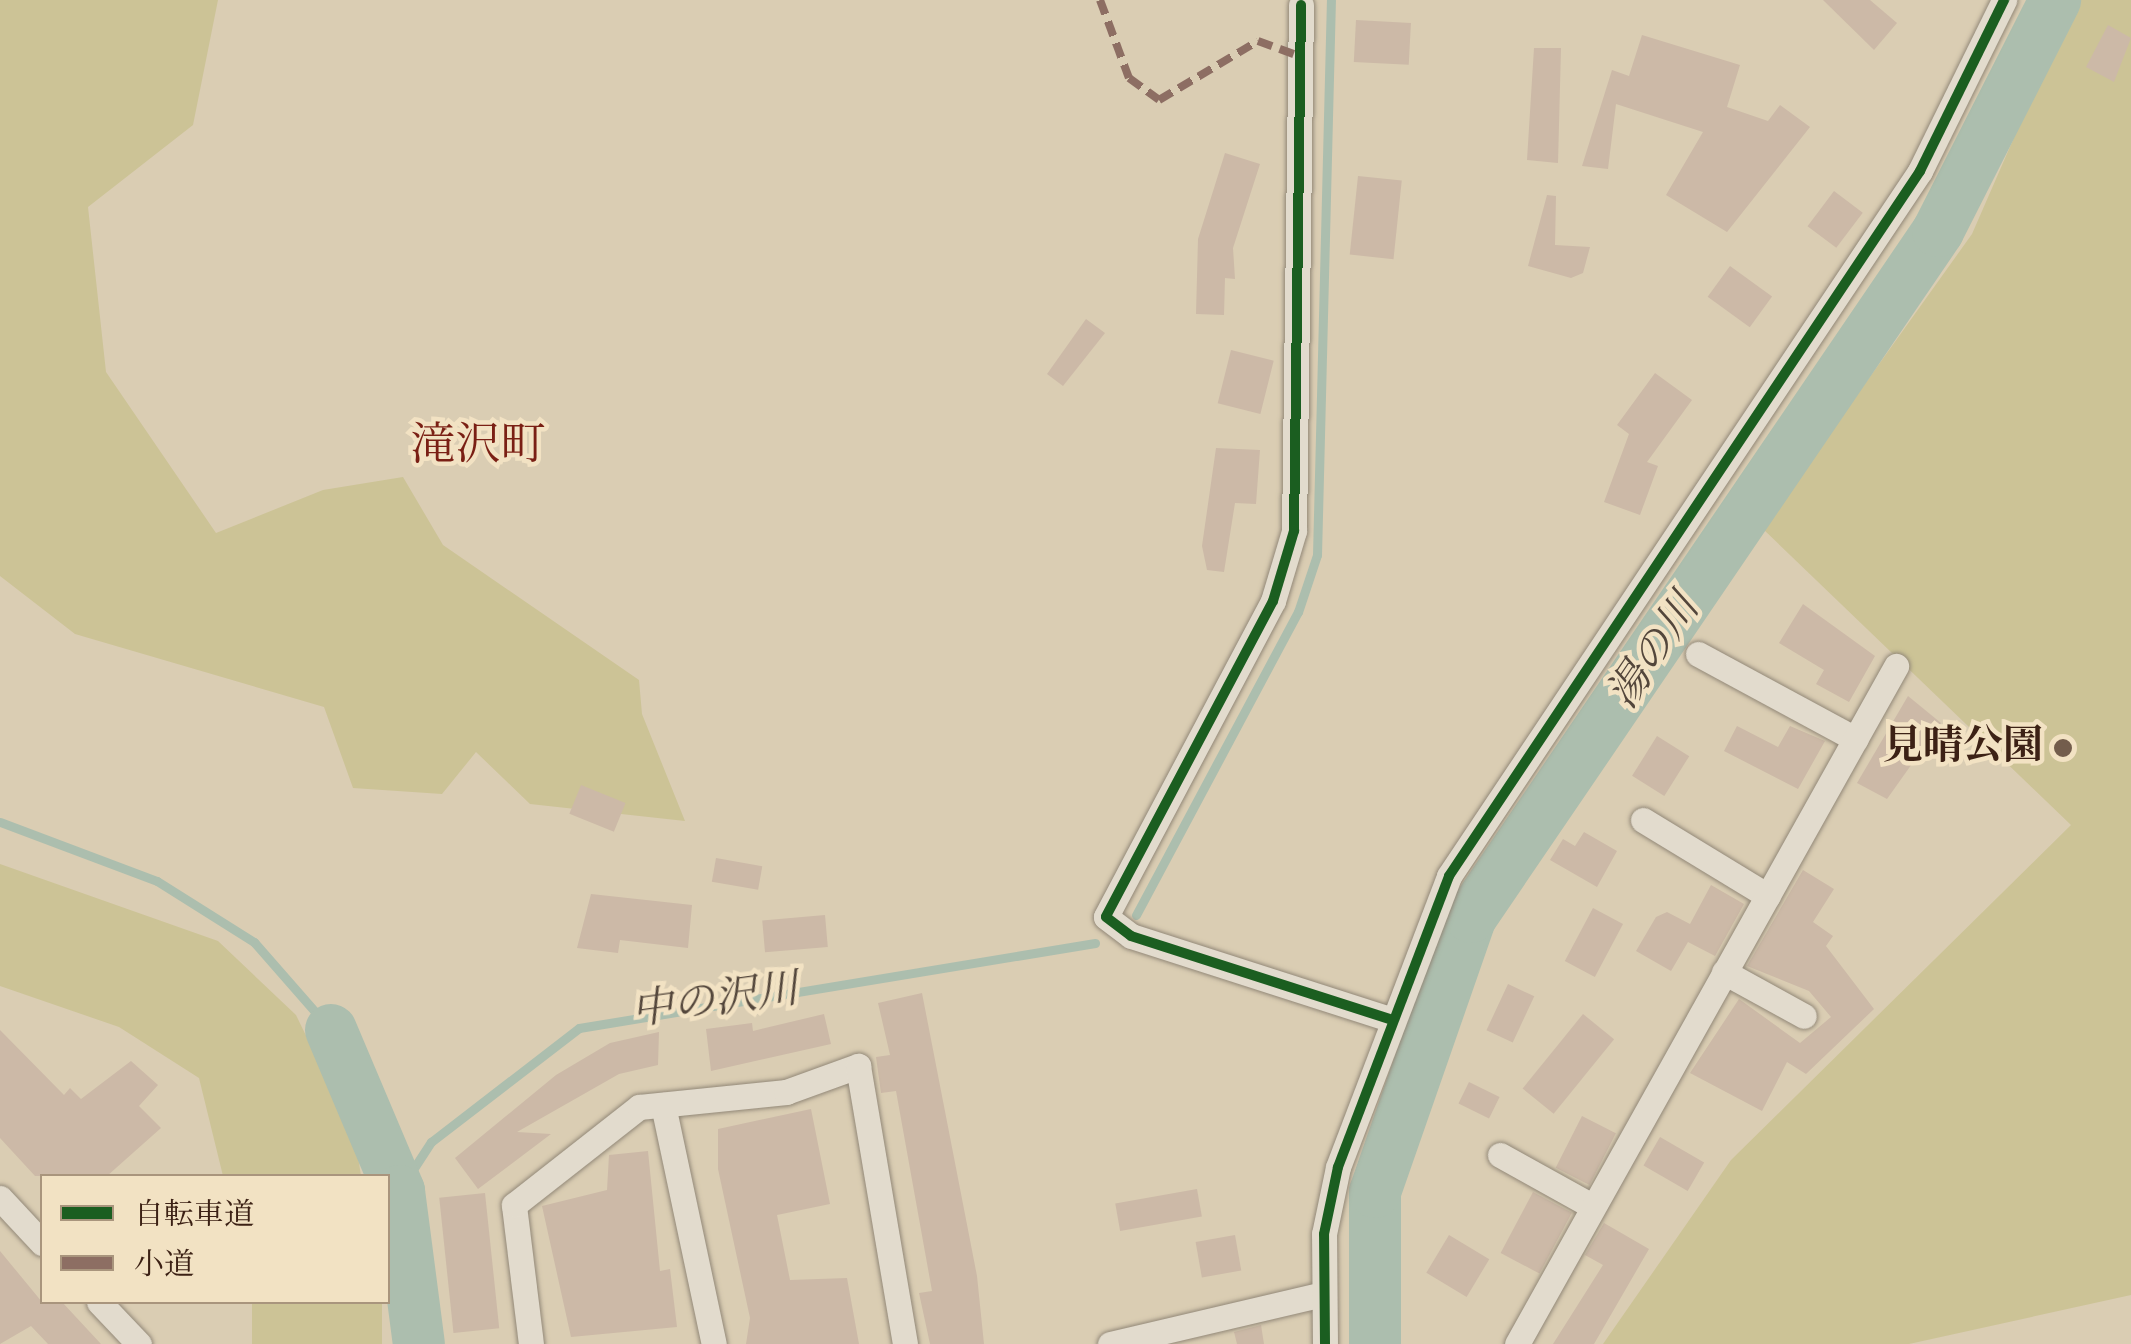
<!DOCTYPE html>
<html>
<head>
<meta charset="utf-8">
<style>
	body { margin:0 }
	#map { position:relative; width:2131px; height:1344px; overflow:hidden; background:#dacdb3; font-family:Vollkorn,"Noto Serif JP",serif }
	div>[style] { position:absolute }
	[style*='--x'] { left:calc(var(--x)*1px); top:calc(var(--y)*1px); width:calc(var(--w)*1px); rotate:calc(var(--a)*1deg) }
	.green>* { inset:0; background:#ccc396; transform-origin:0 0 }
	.stream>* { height:9px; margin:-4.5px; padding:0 4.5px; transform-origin:4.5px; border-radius:4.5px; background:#acbeae }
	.river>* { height:52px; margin:-26px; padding:0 26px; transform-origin:26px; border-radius:26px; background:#acbeae }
	.building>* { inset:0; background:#ccb9a7; transform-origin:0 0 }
	.roads { filter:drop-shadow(0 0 2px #928878) drop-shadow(0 0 2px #928878) }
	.minor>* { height:25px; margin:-12.5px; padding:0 12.5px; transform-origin:12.5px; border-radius:12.5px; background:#e2dbcd }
	.quiet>* { height:8px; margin-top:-4px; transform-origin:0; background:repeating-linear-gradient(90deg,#8d6e63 0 15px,transparent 0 23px) }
	.cycleway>* { height:10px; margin:-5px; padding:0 5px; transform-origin:5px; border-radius:5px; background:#1b5e20 }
	.dots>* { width:28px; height:28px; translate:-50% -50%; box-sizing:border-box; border:5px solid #f2e2c3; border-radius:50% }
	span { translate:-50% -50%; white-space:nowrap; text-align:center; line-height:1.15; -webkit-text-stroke:9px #f2e2c3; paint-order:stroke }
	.poi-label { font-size:40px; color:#3c2115; font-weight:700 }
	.right { translate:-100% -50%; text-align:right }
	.water-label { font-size:42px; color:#53463b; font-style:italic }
	.quarter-label { font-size:45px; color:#7a1f14 }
	.legend { position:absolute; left:40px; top:1174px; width:350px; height:130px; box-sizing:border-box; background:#f2e2c3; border:2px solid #a9957d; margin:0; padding:12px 18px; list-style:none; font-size:30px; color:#3c2115 }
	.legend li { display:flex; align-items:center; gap:20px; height:50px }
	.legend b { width:50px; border:2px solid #a9957d }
</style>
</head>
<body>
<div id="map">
	<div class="green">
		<i style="clip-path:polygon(0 0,218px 0,193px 125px,88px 207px,106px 372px,216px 533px,323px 490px,403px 477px,443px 545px,639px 680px,642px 714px,685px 821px,530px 804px,476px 752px,442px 794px,353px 788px,324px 707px,75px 634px,0 576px)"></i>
		<i style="clip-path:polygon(2074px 0,2131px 0,2131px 1295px,1909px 1344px,1603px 1344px,1731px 1160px,2071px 825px,1762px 528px,1972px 234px)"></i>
		<i style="clip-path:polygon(0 864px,218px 941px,296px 1015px,355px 1137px,361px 1176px,223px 1176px,199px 1078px,119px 1027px,0 986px)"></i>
		<i style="left:252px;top:1302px;width:130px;height:42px"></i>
	</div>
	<div class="stream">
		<i style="--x:0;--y:822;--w:168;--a:20.6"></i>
		<i style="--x:157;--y:881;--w:115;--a:32.2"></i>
		<i style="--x:254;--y:942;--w:117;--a:48.8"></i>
		<i style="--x:1136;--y:915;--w:344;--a:-61.9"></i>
		<i style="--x:1298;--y:612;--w:60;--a:-71.6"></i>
		<i style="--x:1317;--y:555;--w:555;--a:-88.56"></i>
		<i style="--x:399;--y:1191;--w:59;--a:-56.9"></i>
		<i style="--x:431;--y:1142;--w:187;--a:-37.6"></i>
		<i style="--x:579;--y:1028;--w:523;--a:-9.35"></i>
	</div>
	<div class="river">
		<i style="--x:331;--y:1030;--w:175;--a:67.1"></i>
		<i style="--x:399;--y:1191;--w:154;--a:82.6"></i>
		<i style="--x:1375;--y:1344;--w:152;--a:-90"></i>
		<i style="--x:1375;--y:1192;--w:291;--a:-70.8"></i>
		<i style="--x:1471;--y:917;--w:830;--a:-55.75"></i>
		<i style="--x:1938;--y:231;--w:259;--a:-63.1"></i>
	</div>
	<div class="building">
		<i style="clip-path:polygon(1823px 0,1870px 0,1897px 23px,1874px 50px)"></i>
		<i style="left:1356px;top:20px;width:55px;height:42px;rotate:3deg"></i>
		<i style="clip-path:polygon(2108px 25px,2131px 38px,2114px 82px,2086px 67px)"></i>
		<i style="clip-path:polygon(1642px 35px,1740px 65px,1727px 107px,1768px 121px,1780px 105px,1810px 127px,1727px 232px,1666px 195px,1703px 132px,1616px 104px,1608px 169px,1582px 166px,1612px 70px,1629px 76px)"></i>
		<i style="clip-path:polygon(1534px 48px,1561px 48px,1558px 163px,1527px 160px)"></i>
		<i style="clip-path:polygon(1225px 153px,1260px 164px,1233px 248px,1235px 279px,1225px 278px,1224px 315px,1196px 314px,1198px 239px)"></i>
		<i style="left:1358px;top:176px;width:44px;height:79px;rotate:6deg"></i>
		<i style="left:1834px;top:191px;width:36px;height:44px;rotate:37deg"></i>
		<i style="clip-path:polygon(1547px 195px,1556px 196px,1555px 245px,1590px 247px,1583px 273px,1571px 278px,1528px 266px)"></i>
		<i style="left:1730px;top:266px;width:52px;height:38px;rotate:36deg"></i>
		<i style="clip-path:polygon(1086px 319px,1105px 333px,1063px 386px,1047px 374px)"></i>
		<i style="left:1231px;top:350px;width:44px;height:55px;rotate:14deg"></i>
		<i style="clip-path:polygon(1655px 373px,1692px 400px,1647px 462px,1658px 466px,1640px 515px,1604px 502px,1629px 434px,1617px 425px)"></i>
		<i style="clip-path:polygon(1216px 448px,1260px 450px,1256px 504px,1235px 503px,1224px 572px,1207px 570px,1202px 546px)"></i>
		<i style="clip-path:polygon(1803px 604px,1875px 656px,1849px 702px,1816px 684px,1824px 670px,1779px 643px)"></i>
		<i style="clip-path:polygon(1908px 696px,1941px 723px,1887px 799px,1857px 783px)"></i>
		<i style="clip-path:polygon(1737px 726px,1778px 747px,1790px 726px,1825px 741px,1798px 789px,1724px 751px)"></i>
		<i style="left:1657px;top:736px;width:38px;height:47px;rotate:32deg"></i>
		<i style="left:581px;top:785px;width:48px;height:31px;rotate:22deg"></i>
		<i style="clip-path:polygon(1584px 832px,1617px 851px,1597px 887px,1550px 860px,1563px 839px,1575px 846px)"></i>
		<i style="left:716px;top:858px;width:47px;height:24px;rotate:10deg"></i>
		<i style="clip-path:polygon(1803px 870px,1834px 889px,1813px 922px,1833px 936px,1826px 946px,1874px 1009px,1806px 1074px,1787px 1062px,1762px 1111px,1690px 1073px,1739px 999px,1800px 1043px,1831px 1017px,1809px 991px,1747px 966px)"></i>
		<i style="clip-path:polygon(1711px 885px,1744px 904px,1715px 956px,1688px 942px,1671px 971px,1636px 951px,1656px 917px,1667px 912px,1690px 924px)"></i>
		<i style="clip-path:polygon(591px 894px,692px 905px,688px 948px,620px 940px,618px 953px,577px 948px)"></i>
		<i style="left:1593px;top:908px;width:34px;height:60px;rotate:28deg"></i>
		<i style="left:825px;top:915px;width:32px;height:63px;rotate:85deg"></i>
		<i style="left:1508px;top:984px;width:29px;height:51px;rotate:25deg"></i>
		<i style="clip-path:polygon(922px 993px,977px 1276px,984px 1344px,930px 1344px,919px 1293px,932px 1291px,896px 1091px,881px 1093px,876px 1057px,890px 1055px,878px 1003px)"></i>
		<i style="clip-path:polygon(824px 1014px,831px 1044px,711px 1071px,706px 1029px,752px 1023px,753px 1031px)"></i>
		<i style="left:1583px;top:1014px;width:40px;height:96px;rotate:39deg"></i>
		<i style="clip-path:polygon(0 1030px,64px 1095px,70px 1088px,81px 1099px,131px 1061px,158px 1085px,139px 1106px,161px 1128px,107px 1176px,35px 1176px,0 1138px)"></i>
		<i style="clip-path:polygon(659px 1032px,658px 1065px,619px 1074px,517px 1132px,551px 1134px,478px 1189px,455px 1158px,556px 1075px,610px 1043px)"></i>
		<i style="left:1469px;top:1082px;width:34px;height:24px;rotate:26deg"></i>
		<i style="clip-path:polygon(811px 1109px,830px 1204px,777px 1215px,790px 1280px,847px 1278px,859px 1344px,746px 1344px,750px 1318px,718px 1169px,718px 1129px)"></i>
		<i style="left:1582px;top:1116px;width:38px;height:58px;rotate:27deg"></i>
		<i style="left:1660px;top:1137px;width:51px;height:33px;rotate:30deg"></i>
		<i style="clip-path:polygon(648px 1151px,660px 1271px,670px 1269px,677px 1327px,571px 1337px,542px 1206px,607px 1190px,609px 1155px)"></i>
		<i style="left:1197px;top:1189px;width:28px;height:83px;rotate:80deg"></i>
		<i style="left:1533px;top:1192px;width:44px;height:69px;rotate:28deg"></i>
		<i style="left:485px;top:1193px;width:136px;height:46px;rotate:84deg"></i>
		<i style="clip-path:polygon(1604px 1223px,1649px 1249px,1594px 1344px,1553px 1344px,1603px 1265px,1585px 1255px)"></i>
		<i style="left:1235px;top:1235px;width:36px;height:40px;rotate:80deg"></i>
		<i style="left:1449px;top:1235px;width:47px;height:44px;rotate:31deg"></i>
		<i style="clip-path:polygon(0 1251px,42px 1302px,62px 1302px,101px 1344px,48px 1344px,31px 1326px,0 1344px)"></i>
		<i style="clip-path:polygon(1261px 1325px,1264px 1344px,1237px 1344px,1234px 1332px)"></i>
	</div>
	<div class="roads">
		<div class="minor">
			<i style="--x:1301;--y:5;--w:526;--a:90.76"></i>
			<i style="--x:1294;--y:531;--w:73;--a:106.7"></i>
			<i style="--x:1273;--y:601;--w:357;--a:117.9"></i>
			<i style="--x:1106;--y:917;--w:31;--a:37"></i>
			<i style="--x:1131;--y:936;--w:271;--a:17.8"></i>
			<i style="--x:1698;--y:654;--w:179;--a:28.4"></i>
			<i style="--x:1643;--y:820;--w:146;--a:31.3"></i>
			<i style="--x:1724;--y:972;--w:91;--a:28.8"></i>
			<i style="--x:663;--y:1105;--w:244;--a:78"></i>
			<i style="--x:1500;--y:1155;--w:105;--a:29"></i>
			<i style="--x:0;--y:1198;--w:62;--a:47"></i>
			<i style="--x:99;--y:1302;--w:58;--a:46.4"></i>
			<i style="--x:531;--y:1344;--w:140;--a:-97"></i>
			<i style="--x:514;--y:1205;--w:159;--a:-38.1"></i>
			<i style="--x:639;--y:1107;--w:148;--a:-5.8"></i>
			<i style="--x:786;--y:1092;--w:77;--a:-19.9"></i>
			<i style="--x:858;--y:1066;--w:282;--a:80.4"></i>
			<i style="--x:1110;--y:1344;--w:219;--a:-13.2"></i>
			<i style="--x:1325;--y:1344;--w:110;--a:-90.5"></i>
			<i style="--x:1324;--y:1234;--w:68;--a:-78.2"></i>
			<i style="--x:1338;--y:1167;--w:311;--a:-69.1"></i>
			<i style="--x:1449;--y:876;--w:848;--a:-56.25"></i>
			<i style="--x:1920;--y:171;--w:191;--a:-63.8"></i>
			<i style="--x:1517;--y:1344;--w:777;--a:-60.79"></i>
		</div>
	</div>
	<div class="quiet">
		<i style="--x:1100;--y:0;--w:83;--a:69.6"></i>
		<i style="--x:1129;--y:78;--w:37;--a:36"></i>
		<i style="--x:1159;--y:100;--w:115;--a:-30.8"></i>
		<i style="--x:1258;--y:41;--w:44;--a:20.1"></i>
	</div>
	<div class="cycleway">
		<i style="--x:1301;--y:5;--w:526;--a:90.76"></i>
		<i style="--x:1294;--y:531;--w:73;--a:106.7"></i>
		<i style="--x:1273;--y:601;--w:357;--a:117.9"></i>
		<i style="--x:1106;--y:917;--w:31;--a:37"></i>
		<i style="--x:1131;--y:936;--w:271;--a:17.8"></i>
		<i style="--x:1325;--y:1344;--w:110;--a:-90.5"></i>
		<i style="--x:1324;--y:1234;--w:68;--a:-78.2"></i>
		<i style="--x:1338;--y:1167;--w:311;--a:-69.1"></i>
		<i style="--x:1449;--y:876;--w:848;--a:-56.25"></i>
		<i style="--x:1920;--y:171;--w:191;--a:-63.8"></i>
	</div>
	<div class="dots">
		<i style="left:2063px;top:748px;background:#735d4c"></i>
	</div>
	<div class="poi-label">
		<span class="right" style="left:2043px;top:748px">見晴公園</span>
	</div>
	<div class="water-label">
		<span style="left:1656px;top:653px;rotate:-56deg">湯の川</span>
		<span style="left:715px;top:1003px;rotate:-8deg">中の沢川</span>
	</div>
	<div class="quarter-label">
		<span style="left:478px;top:448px">滝沢町</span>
	</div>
	<ul class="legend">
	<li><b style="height:12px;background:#1b5e20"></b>自転車道</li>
	<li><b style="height:12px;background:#8d6e63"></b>小道</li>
	</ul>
</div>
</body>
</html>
